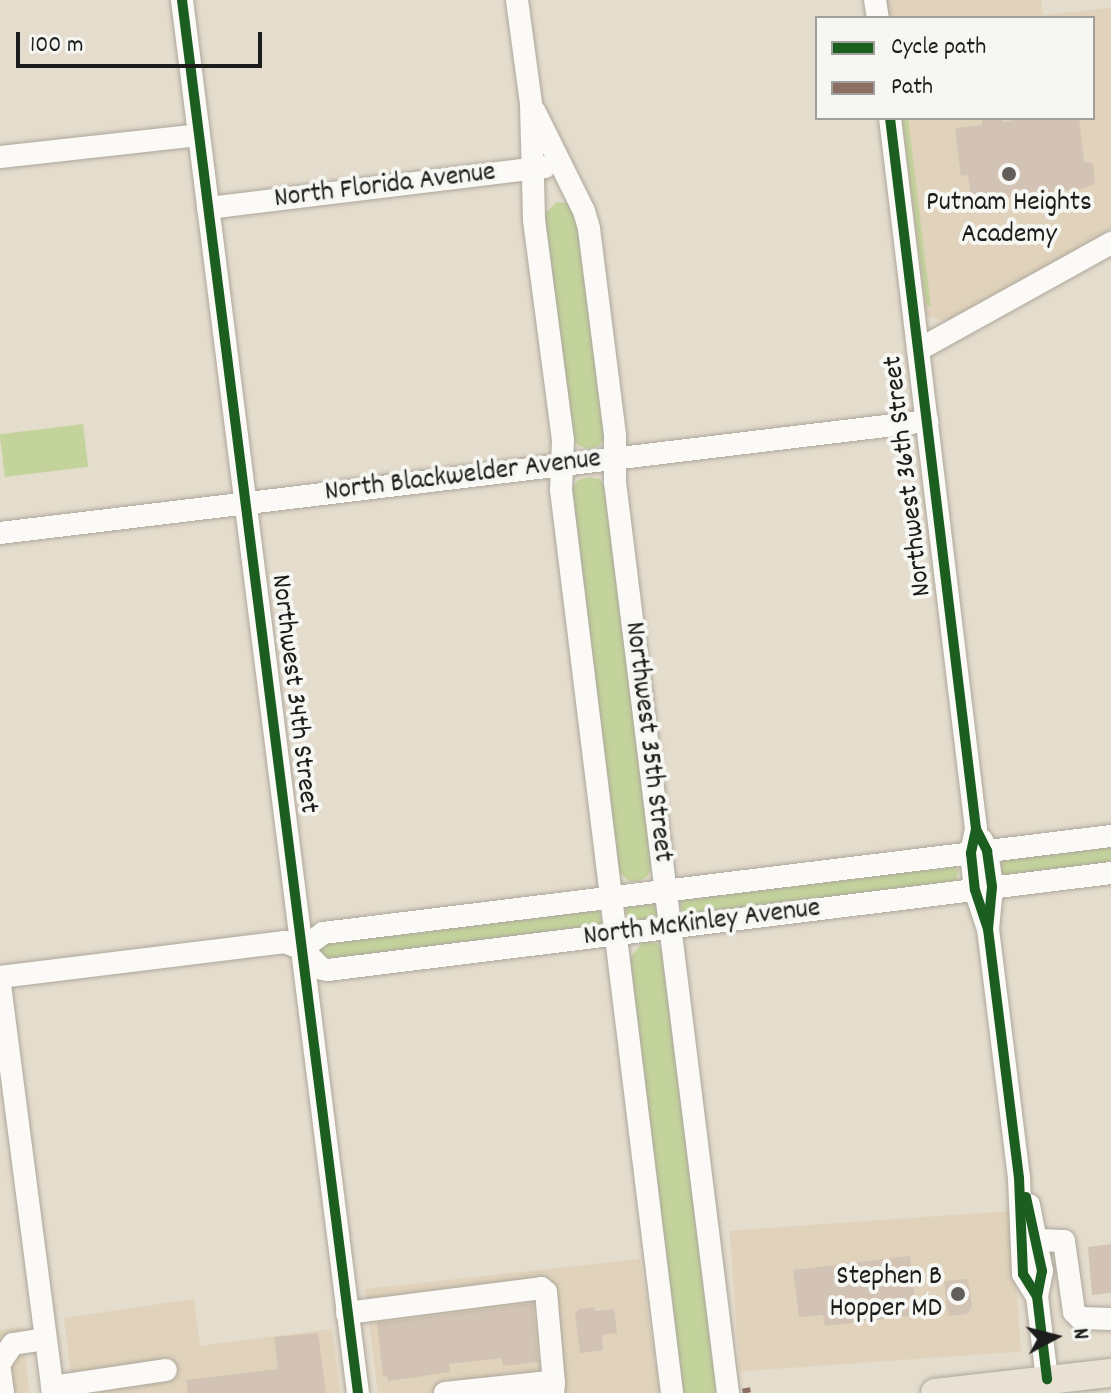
<!DOCTYPE html>
<html>
<head>
<meta charset="utf-8">
<style>
	body { margin:0 }
	#map { position:relative; width:1111px; height:1393px; overflow:hidden; background:#e4dccc; font-family:Dekko,sans-serif }
	div>[style] { position:absolute }
	[style*='--x'] { left:calc(var(--x)*1px); top:calc(var(--y)*1px); width:calc(var(--w)*1px); rotate:calc(var(--a)*1deg) }
	.built>* { inset:0; background:#e0d2bb; transform-origin:0 0 }
	.green>* { inset:0; background:#c4d39c; transform-origin:0 0 }
	.building>* { inset:0; background:#d2c3b4 }
	.roads { filter:drop-shadow(0 0 2px #aca79c) drop-shadow(0 0 2px #aca79c) }
	.minor>* { height:22px; margin:-11px; padding:0 11px; transform-origin:11px; border-radius:11px; background:#fbfaf7 }
	.major>* { height:28px; margin:-14px; padding:0 14px; transform-origin:14px; border-radius:14px; background:#e9e1d4 }
	.quiet>* { height:8px; margin-top:-4px; transform-origin:0; background:repeating-linear-gradient(90deg,#8d6e63 0 16px,transparent 0 24px) }
	.cycleway>* { height:10px; margin:-5px; padding:0 5px; transform-origin:5px; border-radius:5px; background:#1b5e20 }
	.dots>* { width:22px; height:22px; translate:-50% -50%; box-sizing:border-box; border:4px solid #f6f6f2; border-radius:50% }
	span { translate:-50% -50%; white-space:nowrap; text-align:center; line-height:1.15; -webkit-text-stroke:8px #f6f6f2; paint-order:stroke }
	.street-label { font-size:28px; color:#1c1c1c }
	.poi-label { font-size:28px; color:#1c1c1c }
	.right { translate:-100% -50%; text-align:right }
	.legend { position:absolute; left:815px; top:16px; width:280px; height:104px; box-sizing:border-box; background:#f6f6f2; border:2px solid #9f9f9c; margin:0; padding:10px 14px; list-style:none; font-size:24px; color:#1c1c1c }
	.legend li { display:flex; align-items:center; gap:16px; height:40px }
	.legend b { width:40px; border:2px solid #9f9f9c }
	.north { position:absolute; left:1015px; top:1297px; width:80px; height:80px; -webkit-text-stroke:6px #f6f6f2; paint-order:stroke; rotate:83deg; font-size:22px; font-weight:700; line-height:32px; text-align:center; color:#1c1c1c }
	.north::after { content:''; display:block; margin:auto; width:28px; height:36px; background:#1c1c1c; clip-path:polygon(50% 0,100% 100%,50% 72%,0 100%) }
	.scale { position:absolute; left:16px; top:32px; width:246px; height:36px; box-sizing:border-box; border:4px solid #1c1c1c; border-top:0; padding-left:10px; font-size:24px; line-height:28px; white-space:nowrap; color:#1c1c1c; -webkit-text-stroke:6px #f6f6f2; paint-order:stroke }
</style>
</head>
<body>
<div id="map">
	<div class="built">
		<i style="clip-path:polygon(885px 0,1041px 0,1043px 15px,1111px 8px,1111px 230px,949px 322px,926px 316px,923px 305px,900px 118px,1093px 118px,1093px 18px,887px 18px)"></i>
		<i style="left:1011px;top:1211px;width:141px;height:282px;rotate:86deg"></i>
		<i style="clip-path:polygon(640px 1259px,660px 1393px,378px 1393px,365px 1289px)"></i>
		<i style="clip-path:polygon(194px 1299px,200px 1346px,332px 1329px,340px 1393px,73px 1393px,64px 1318px)"></i>
		<i style="clip-path:polygon(23px 1327px,29px 1393px,0 1393px,0 1330px)"></i>
	</div>
	<div class="green">
		<i style="clip-path:polygon(902px 118px,908px 118px,931px 307px,926px 305px)"></i>
		<i style="clip-path:polygon(556px 202px,569px 203px,577px 211px,606px 436px,599px 446px,589px 449px,579px 446px,571px 436px,544px 215px)"></i>
		<i style="left:83px;top:424px;width:43px;height:84px;rotate:83deg"></i>
		<i style="clip-path:polygon(589px 477px,600px 479px,606px 488px,653px 864px,648px 876px,638px 882px,629px 881px,619px 872px,572px 489px,578px 480px)"></i>
		<i style="clip-path:polygon(1111px 842px,1111px 864px,1004px 876px,1001px 872px,1003px 857px)"></i>
		<i style="clip-path:polygon(951px 863px,959px 871px,955px 883px,685px 916px,680px 906px,682px 899px)"></i>
		<i style="clip-path:polygon(654px 902px,658px 916px,653px 921px,626px 921px,626px 906px)"></i>
		<i style="clip-path:polygon(598px 910px,602px 921px,596px 928px,328px 962px,317px 951px,321px 944px)"></i>
		<i style="clip-path:polygon(643px 942px,656px 943px,664px 951px,718px 1393px,683px 1393px,629px 959px)"></i>
	</div>
	<div class="building">
		<i style="clip-path:polygon(982px 118px,1002px 118px,1003px 122px,1025px 118px,1079px 118px,1084px 162px,1093px 163px,1095px 184px,1086px 188px,972px 202px,968px 175px,961px 176px,955px 128px,982px 125px)"></i>
		<i style="clip-path:polygon(1111px 1244px,1111px 1293px,1092px 1295px,1088px 1247px)"></i>
		<i style="clip-path:polygon(910px 1256px,917px 1315px,825px 1326px,823px 1315px,799px 1317px,793px 1270px)"></i>
		<i style="clip-path:polygon(968px 1279px,972px 1306px,967px 1314px,948px 1316px,944px 1281px)"></i>
		<i style="clip-path:polygon(533px 1303px,538px 1362px,503px 1366px,502px 1358px,449px 1364px,450px 1372px,388px 1381px,387px 1376px,383px 1376px,377px 1323px)"></i>
		<i style="clip-path:polygon(594px 1307px,595px 1311px,614px 1309px,617px 1333px,602px 1335px,603px 1350px,580px 1353px,575px 1314px,579px 1309px)"></i>
		<i style="clip-path:polygon(318px 1333px,326px 1393px,188px 1393px,186px 1380px,278px 1369px,274px 1337px)"></i>
	</div>
	<div class="roads">
		<div class="minor">
			<i style="--x:182;--y:0;--w:1404;--a:82.8"></i>
			<i style="--x:517;--y:0;--w:105;--a:82.3"></i>
			<i style="--x:531;--y:104;--w:116;--a:88.5"></i>
			<i style="--x:534;--y:220;--w:221;--a:82.5"></i>
			<i style="--x:563;--y:439;--w:51;--a:92.2"></i>
			<i style="--x:561;--y:490;--w:910;--a:82.99"></i>
			<i style="--x:875;--y:0;--w:18;--a:81"></i>
			<i style="--x:535;--y:112;--w:110;--a:63.7"></i>
			<i style="--x:584;--y:211;--w:19;--a:74"></i>
			<i style="--x:589;--y:229;--w:209;--a:82.8"></i>
			<i style="--x:615;--y:436;--w:46;--a:90"></i>
			<i style="--x:615;--y:482;--w:918;--a:82.93"></i>
			<i style="--x:890;--y:118;--w:716;--a:83.1"></i>
			<i style="--x:976;--y:829;--w:25;--a:102"></i>
			<i style="--x:971;--y:853;--w:37;--a:84"></i>
			<i style="--x:975;--y:890;--w:41;--a:71.6"></i>
			<i style="--x:0;--y:157;--w:200;--a:-6.3"></i>
			<i style="--x:208;--y:208;--w:339;--a:-6.9"></i>
			<i style="--x:918;--y:350;--w:221;--a:-29"></i>
			<i style="--x:0;--y:533;--w:934;--a:-6.89"></i>
			<i style="--x:982;--y:840;--w:12;--a:66"></i>
			<i style="--x:987;--y:851;--w:36;--a:82"></i>
			<i style="--x:992;--y:887;--w:42;--a:95.4"></i>
			<i style="--x:988;--y:929;--w:251;--a:82.9"></i>
			<i style="--x:1019;--y:1178;--w:96;--a:87.6"></i>
			<i style="--x:1023;--y:1274;--w:26;--a:58"></i>
			<i style="--x:302;--y:949;--w:26;--a:-37"></i>
			<i style="--x:323;--y:933;--w:794;--a:-7.02"></i>
			<i style="--x:0;--y:977;--w:287;--a:-7"></i>
			<i style="--x:285;--y:942;--w:18;--a:22"></i>
			<i style="--x:302;--y:949;--w:28;--a:45"></i>
			<i style="--x:322;--y:969;--w:6;--a:9"></i>
			<i style="--x:328;--y:970;--w:789;--a:-7.06"></i>
			<i style="--x:0;--y:985;--w:411;--a:82.6"></i>
			<i style="--x:1029;--y:1205;--w:67;--a:78.9"></i>
			<i style="--x:1042;--y:1271;--w:25;--a:101"></i>
			<i style="--x:1037;--y:1296;--w:84;--a:83.1"></i>
			<i style="--x:1036;--y:1240;--w:28;--a:2"></i>
			<i style="--x:1064;--y:1241;--w:72;--a:82"></i>
			<i style="--x:1074;--y:1312;--w:8;--a:45"></i>
			<i style="--x:1080;--y:1318;--w:31;--a:2"></i>
			<i style="--x:347;--y:1313;--w:196;--a:-7.3"></i>
			<i style="--x:541;--y:1288;--w:6;--a:39"></i>
			<i style="--x:546;--y:1292;--w:91;--a:85"></i>
			<i style="--x:0;--y:1363;--w:23;--a:-56"></i>
			<i style="--x:13;--y:1344;--w:30;--a:-9"></i>
			<i style="--x:0;--y:1371;--w:22;--a:82"></i>
			<i style="--x:52;--y:1387;--w:115;--a:-8.5"></i>
			<i style="--x:445;--y:1393;--w:104;--a:-6.1"></i>
			<i style="--x:548;--y:1382;--w:6;--a:9"></i>
			<i style="--x:554;--y:1383;--w:10;--a:96"></i>
		</div>
		<div class="major">
			<i style="--x:935;--y:1393;--w:177;--a:-6.5"></i>
		</div>
	</div>
	<div class="quiet">
		<i style="--x:746;--y:1388;--w:5;--a:79"></i>
	</div>
	<div class="cycleway">
		<i style="--x:182;--y:0;--w:1404;--a:82.8"></i>
		<i style="--x:890;--y:118;--w:716;--a:83.1"></i>
		<i style="--x:976;--y:829;--w:25;--a:102"></i>
		<i style="--x:971;--y:853;--w:37;--a:84"></i>
		<i style="--x:975;--y:890;--w:41;--a:71.6"></i>
		<i style="--x:976;--y:829;--w:25;--a:63"></i>
		<i style="--x:987;--y:851;--w:36;--a:82"></i>
		<i style="--x:992;--y:887;--w:42;--a:95.4"></i>
		<i style="--x:988;--y:929;--w:251;--a:82.9"></i>
		<i style="--x:1019;--y:1178;--w:96;--a:87.6"></i>
		<i style="--x:1023;--y:1274;--w:26;--a:58"></i>
		<i style="--x:1026;--y:1197;--w:76;--a:77.8"></i>
		<i style="--x:1042;--y:1271;--w:25;--a:101"></i>
		<i style="--x:1037;--y:1296;--w:84;--a:83.1"></i>
	</div>
	<div class="dots">
		<i style="left:1009px;top:174px;background:#625f5a"></i>
		<i style="left:958px;top:1294px;background:#625f5a"></i>
	</div>
	<div class="street-label">
		<span style="left:385px;top:187px;rotate:-7deg">North Florida Avenue</span>
		<span style="left:909px;top:476px;rotate:-97deg">Northwest 36th Street</span>
		<span style="left:463px;top:477px;rotate:-7deg">North Blackwelder Avenue</span>
		<span style="left:293px;top:694px;rotate:83deg">Northwest 34th Street</span>
		<span style="left:647px;top:742px;rotate:83deg">Northwest 35th Street</span>
		<span style="left:702px;top:924px;rotate:-7deg">North McKinley Avenue</span>
	</div>
	<div class="poi-label">
		<span style="left:1009px;top:220px">Putnam Heights<br>Academy</span>
		<span class="right" style="left:942px;top:1294px">Stephen B<br>Hopper MD</span>
	</div>
	<ul class="legend">
	<li><b style="height:10px;background:#1b5e20"></b>Cycle path</li>
	<li><b style="height:10px;background:#8d6e63"></b>Path</li>
	</ul>
	<div class="north">N</div>
	<div class="scale">100 m</div>
</div>
</body>
</html>
